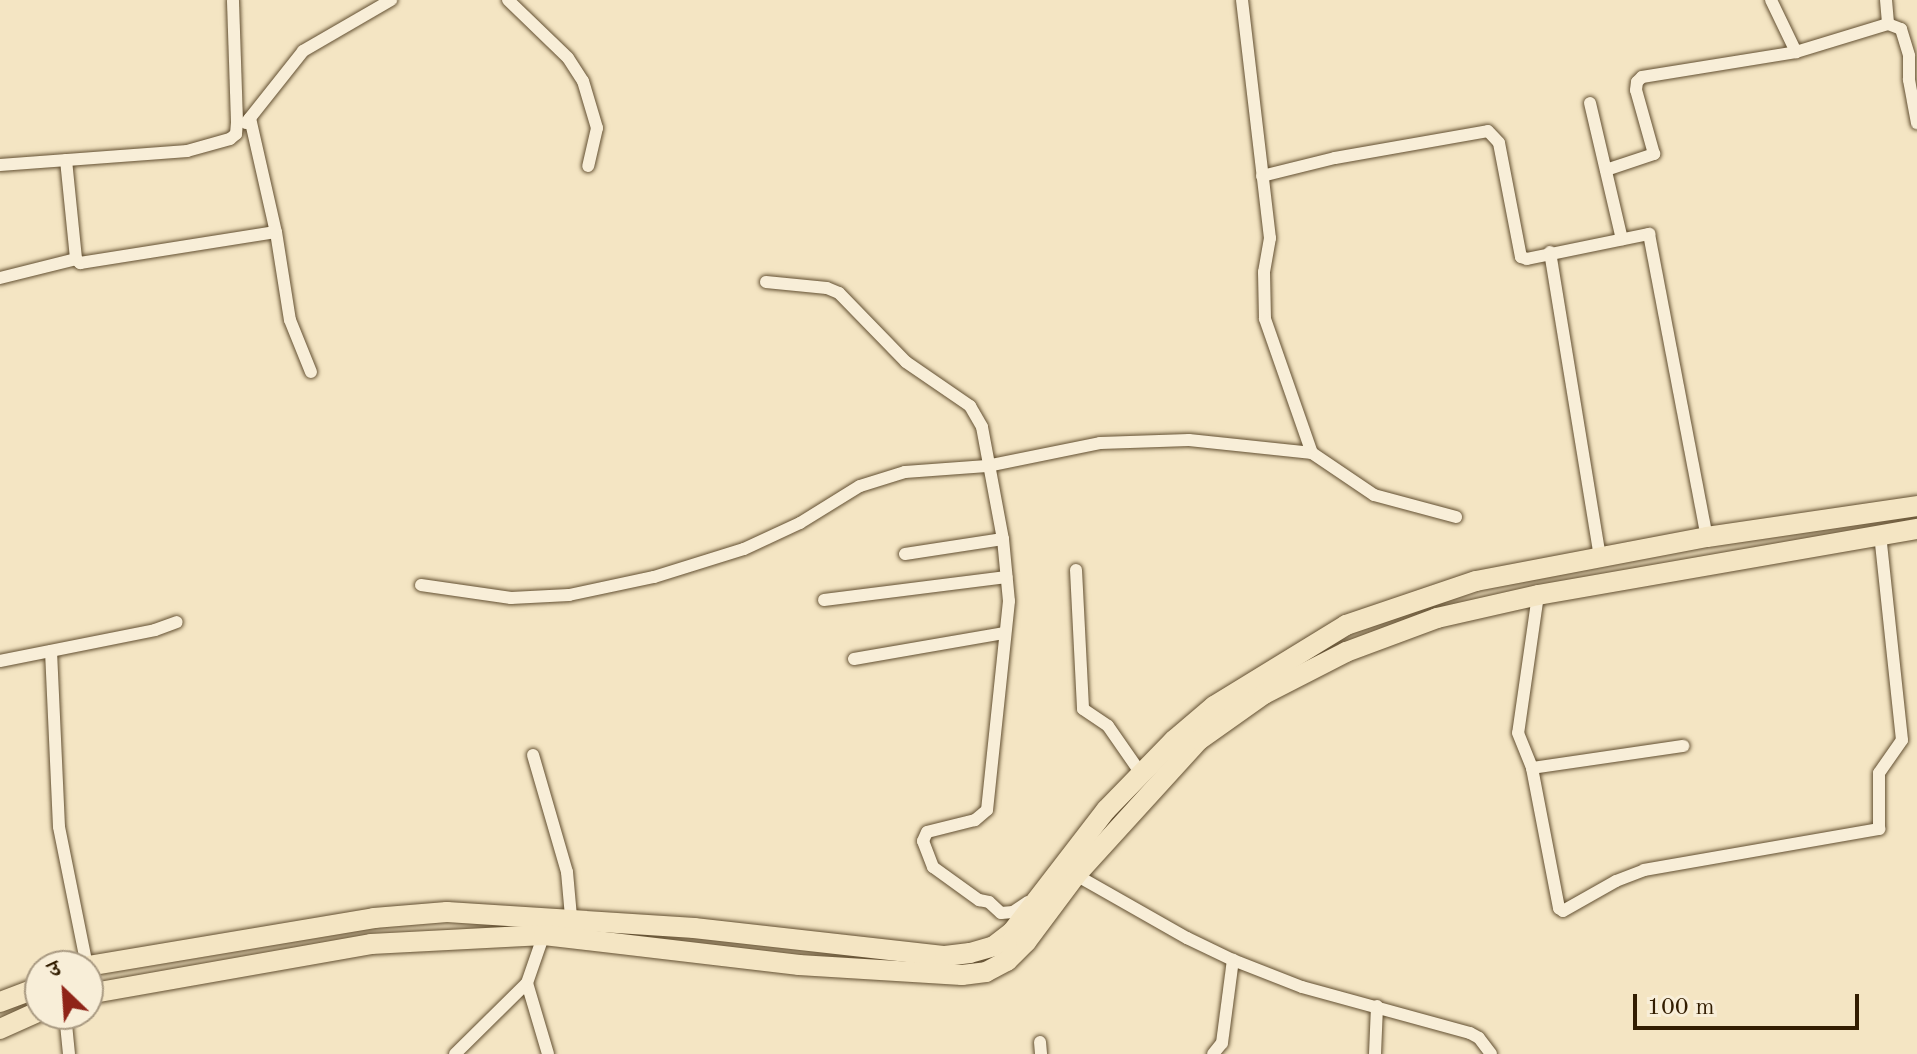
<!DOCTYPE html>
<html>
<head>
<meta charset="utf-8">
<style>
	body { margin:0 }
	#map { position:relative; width:1917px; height:1054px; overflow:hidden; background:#f4e5c3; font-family:"Old Standard TT","Noto Serif Devanagari",serif }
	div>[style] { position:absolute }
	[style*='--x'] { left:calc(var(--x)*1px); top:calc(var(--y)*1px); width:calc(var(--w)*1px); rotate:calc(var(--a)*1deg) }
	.roads { filter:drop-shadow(0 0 2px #624f31) drop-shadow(0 0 2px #624f31) }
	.minor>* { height:12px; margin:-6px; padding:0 6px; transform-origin:6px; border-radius:6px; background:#f8eed8 }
	.trunk>* { height:20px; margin:-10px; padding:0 10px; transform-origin:10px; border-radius:10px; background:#f4e5c3 }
	span { translate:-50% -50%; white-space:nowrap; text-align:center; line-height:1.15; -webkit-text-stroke:7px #f8eed8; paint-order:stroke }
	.north { position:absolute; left:24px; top:950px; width:80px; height:80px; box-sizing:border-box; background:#f8eed8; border:2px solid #a99a82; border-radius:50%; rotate:335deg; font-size:22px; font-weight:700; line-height:32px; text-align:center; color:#321d00 }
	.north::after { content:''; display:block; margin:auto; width:28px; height:36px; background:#8f2418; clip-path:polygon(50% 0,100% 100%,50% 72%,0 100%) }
	.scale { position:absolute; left:1633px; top:994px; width:226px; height:36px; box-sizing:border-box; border:4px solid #321d00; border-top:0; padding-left:10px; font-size:24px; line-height:28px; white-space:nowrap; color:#321d00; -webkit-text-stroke:6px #f8eed8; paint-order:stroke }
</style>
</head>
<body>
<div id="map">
	<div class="roads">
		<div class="minor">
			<i style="--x:508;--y:0;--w:83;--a:44"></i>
			<i style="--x:568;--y:58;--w:27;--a:57"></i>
			<i style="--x:583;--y:81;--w:49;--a:73.4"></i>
			<i style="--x:597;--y:128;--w:39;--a:103"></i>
			<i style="--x:1242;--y:0;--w:240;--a:83.3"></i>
			<i style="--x:1270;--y:238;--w:35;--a:100"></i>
			<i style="--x:1264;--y:272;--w:47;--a:88.8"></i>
			<i style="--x:1265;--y:319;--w:142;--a:70.7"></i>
			<i style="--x:1312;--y:453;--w:75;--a:34.1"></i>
			<i style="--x:1374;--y:495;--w:85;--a:15"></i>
			<i style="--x:1771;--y:0;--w:58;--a:64.3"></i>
			<i style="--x:1886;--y:0;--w:24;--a:85"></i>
			<i style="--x:1590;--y:103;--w:140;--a:76.8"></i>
			<i style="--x:250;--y:118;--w:117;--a:77.2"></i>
			<i style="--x:276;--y:232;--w:89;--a:81"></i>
			<i style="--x:290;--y:320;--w:56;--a:68"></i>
			<i style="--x:246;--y:123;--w:92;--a:-51.6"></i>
			<i style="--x:303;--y:51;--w:102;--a:-30.1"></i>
			<i style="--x:66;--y:160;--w:100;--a:84.2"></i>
			<i style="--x:76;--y:259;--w:6;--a:45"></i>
			<i style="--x:80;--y:263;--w:198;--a:-9"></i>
			<i style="--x:0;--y:165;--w:188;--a:-4.3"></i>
			<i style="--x:187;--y:151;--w:45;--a:-15.6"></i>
			<i style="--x:230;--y:139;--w:8;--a:-40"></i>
			<i style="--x:236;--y:134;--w:12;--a:-85"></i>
			<i style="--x:237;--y:122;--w:122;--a:-91.9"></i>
			<i style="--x:1606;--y:170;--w:51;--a:-18.4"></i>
			<i style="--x:1654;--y:154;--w:66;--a:-105.7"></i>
			<i style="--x:1636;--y:90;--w:8;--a:-83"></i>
			<i style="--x:1637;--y:82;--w:7;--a:-45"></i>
			<i style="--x:1642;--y:77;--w:156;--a:-9.2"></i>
			<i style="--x:1796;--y:52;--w:96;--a:-16.9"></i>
			<i style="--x:1888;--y:24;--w:14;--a:21"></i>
			<i style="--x:1901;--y:29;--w:28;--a:73"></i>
			<i style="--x:1909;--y:56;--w:24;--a:90"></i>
			<i style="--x:1909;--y:80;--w:44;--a:79.5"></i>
			<i style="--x:1262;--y:176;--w:75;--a:-13.9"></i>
			<i style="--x:1335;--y:158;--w:155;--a:-10"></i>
			<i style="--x:1488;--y:131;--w:16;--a:47"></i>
			<i style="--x:1499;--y:143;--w:116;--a:79.1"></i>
			<i style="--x:1521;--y:257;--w:6;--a:18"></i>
			<i style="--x:1527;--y:259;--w:125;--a:-11.6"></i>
			<i style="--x:1649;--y:234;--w:309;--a:79.2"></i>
			<i style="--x:1550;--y:252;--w:311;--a:80.7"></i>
			<i style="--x:0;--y:278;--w:78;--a:-14"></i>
			<i style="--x:766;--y:282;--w:61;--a:5.6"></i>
			<i style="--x:827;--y:288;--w:13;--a:23"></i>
			<i style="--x:839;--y:293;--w:96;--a:45.8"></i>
			<i style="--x:906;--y:362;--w:78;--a:34.5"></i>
			<i style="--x:970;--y:406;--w:24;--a:60"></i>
			<i style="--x:982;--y:427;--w:114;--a:79.4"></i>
			<i style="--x:1003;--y:539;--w:62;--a:84.5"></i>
			<i style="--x:1009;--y:601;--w:210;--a:96"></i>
			<i style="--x:987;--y:810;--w:16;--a:140"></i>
			<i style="--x:975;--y:820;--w:49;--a:166"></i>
			<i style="--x:927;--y:832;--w:10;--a:114"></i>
			<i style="--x:923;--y:841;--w:28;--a:69"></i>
			<i style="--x:933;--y:867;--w:57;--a:35.7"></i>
			<i style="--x:979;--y:900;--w:10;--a:11"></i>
			<i style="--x:989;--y:902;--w:16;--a:43"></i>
			<i style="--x:1001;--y:913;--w:12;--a:-5"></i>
			<i style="--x:1013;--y:912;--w:18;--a:-34"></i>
			<i style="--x:905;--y:554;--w:99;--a:-8.7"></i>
			<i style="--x:1076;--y:570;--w:139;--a:87.1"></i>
			<i style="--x:1083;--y:709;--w:30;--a:34"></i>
			<i style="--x:1108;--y:726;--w:56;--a:55.2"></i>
			<i style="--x:421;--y:585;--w:91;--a:8.2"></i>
			<i style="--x:511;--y:598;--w:58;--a:-3"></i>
			<i style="--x:569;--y:595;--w:87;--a:-12"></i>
			<i style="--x:654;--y:577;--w:94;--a:-17.3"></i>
			<i style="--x:744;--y:549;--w:62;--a:-24.9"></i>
			<i style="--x:800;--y:523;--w:70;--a:-31.7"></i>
			<i style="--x:860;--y:486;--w:47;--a:-17.3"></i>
			<i style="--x:905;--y:472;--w:82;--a:-4.2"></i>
			<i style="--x:987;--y:466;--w:115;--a:-11.5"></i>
			<i style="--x:1100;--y:443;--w:89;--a:-1.9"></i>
			<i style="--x:1189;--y:440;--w:124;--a:6"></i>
			<i style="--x:1538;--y:595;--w:139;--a:98.2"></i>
			<i style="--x:1518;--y:733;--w:38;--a:68"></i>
			<i style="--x:1532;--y:768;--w:153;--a:-8.3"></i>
			<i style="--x:824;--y:600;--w:184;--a:-7.2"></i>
			<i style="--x:51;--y:651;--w:176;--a:87.4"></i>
			<i style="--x:59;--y:827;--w:142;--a:78.6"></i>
			<i style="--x:854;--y:659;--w:153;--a:-9.8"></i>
			<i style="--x:0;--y:661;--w:158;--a:-11.3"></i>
			<i style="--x:155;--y:630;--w:23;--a:-20"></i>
			<i style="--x:533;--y:755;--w:122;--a:73.8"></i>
			<i style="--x:567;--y:872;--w:45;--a:84.9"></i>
			<i style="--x:1532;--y:768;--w:143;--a:79.1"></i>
			<i style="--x:1559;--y:908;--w:5;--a:37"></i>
			<i style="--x:1563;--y:911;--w:61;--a:-29.5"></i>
			<i style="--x:1616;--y:881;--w:30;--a:-21"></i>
			<i style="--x:1644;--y:870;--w:239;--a:-9.9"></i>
			<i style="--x:1879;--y:829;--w:56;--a:-90"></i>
			<i style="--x:1879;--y:773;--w:40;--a:-55.1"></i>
			<i style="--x:1902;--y:740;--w:206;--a:-96.1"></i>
			<i style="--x:1076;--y:875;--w:128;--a:29.6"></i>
			<i style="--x:1187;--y:938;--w:51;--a:25.6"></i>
			<i style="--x:1233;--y:960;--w:74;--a:21.4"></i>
			<i style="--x:1302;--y:987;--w:174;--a:15.3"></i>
			<i style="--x:1470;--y:1033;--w:10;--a:29"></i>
			<i style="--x:1479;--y:1038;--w:20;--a:53"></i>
			<i style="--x:527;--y:983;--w:74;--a:73.5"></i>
			<i style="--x:65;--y:1014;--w:40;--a:84.3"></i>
			<i style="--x:1040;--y:1042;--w:12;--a:85"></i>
			<i style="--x:455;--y:1054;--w:101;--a:-44.6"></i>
			<i style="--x:527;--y:983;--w:55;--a:-70.9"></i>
			<i style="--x:1213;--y:1054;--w:14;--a:-51"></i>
			<i style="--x:1222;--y:1043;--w:84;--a:-82.5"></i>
			<i style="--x:1375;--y:1054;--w:48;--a:-87.6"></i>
		</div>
		<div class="trunk">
			<i style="--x:88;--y:966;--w:290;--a:-9.5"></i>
			<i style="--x:374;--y:918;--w:73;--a:-4.7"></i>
			<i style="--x:447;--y:912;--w:248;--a:3.7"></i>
			<i style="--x:694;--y:928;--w:253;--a:6.4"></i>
			<i style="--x:945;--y:956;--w:25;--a:-7"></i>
			<i style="--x:970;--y:953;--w:25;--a:-16"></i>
			<i style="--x:994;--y:946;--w:23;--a:-38"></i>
			<i style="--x:1012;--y:932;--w:154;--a:-52.4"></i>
			<i style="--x:1106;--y:810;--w:98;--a:-45.8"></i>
			<i style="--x:1174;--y:740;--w:52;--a:-40.4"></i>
			<i style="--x:1214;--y:706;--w:155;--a:-31.5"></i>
			<i style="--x:1346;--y:625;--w:137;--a:-18.7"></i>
			<i style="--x:1476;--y:581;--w:235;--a:-10.8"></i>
			<i style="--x:1707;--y:537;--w:212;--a:-8.4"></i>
			<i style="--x:88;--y:994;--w:287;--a:-10"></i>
			<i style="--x:371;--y:944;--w:173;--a:-3"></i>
			<i style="--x:544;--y:935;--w:257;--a:6.7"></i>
			<i style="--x:799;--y:965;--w:163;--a:3.5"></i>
			<i style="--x:962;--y:975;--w:24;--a:-7"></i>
			<i style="--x:986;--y:972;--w:24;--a:-28"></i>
			<i style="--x:1007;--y:961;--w:27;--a:-45"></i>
			<i style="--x:1026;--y:942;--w:84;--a:-53.3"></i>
			<i style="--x:1076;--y:875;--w:183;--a:-47.7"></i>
			<i style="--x:1199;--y:740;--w:80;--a:-35.3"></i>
			<i style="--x:1264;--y:694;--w:92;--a:-27.1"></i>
			<i style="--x:1346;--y:652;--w:97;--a:-20.5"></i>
			<i style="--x:1437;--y:618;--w:104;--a:-12.8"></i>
			<i style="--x:1538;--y:595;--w:385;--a:-9.9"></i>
			<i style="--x:0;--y:1002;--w:43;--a:-20.6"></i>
			<i style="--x:0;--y:1029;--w:44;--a:-24.2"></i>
		</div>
	</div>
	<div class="north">उ</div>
	<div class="scale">100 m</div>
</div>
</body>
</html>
